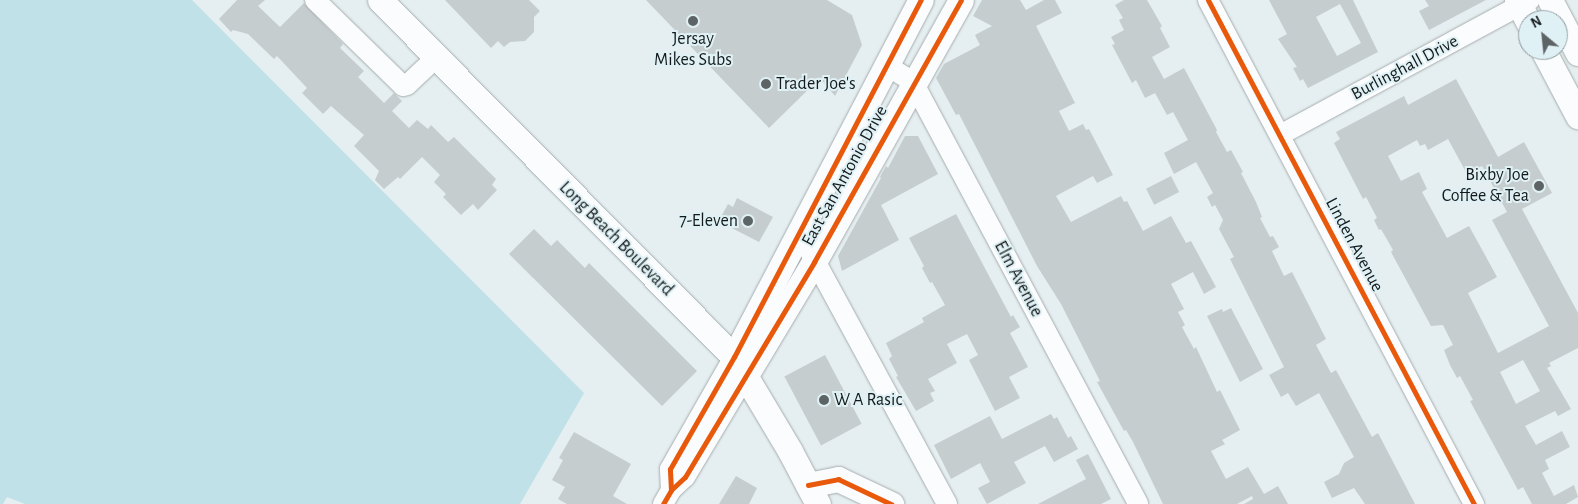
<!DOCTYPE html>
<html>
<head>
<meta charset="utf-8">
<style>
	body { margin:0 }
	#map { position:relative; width:1578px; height:504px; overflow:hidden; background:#e5eef0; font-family:"Alegreya Sans",sans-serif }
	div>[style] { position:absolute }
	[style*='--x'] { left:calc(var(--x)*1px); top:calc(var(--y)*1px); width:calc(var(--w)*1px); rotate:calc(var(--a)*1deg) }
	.green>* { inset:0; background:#c0e1e7 }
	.building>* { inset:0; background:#c6cdcf; transform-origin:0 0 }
	.roads { filter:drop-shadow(0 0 1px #a6adae) drop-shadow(0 0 1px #a6adae) }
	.minor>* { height:20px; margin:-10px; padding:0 10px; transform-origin:10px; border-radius:10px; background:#fbfcfd }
	.major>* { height:25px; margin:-12.5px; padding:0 12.5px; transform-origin:12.5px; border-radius:12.5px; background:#fbfcfd }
	.cycleway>* { height:5px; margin:-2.5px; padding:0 2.5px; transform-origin:2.5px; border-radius:2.5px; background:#e8590c }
	.dots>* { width:14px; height:14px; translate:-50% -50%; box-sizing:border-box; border:2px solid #e0f1f5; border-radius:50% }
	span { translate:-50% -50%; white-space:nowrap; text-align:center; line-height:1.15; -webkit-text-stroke:4px #e0f1f5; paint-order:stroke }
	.poi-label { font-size:18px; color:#141a1b }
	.left { translate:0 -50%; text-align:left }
	.right { translate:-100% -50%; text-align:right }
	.street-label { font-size:18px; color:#141a1b }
	.north { position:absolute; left:1518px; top:10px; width:50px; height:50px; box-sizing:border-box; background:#e0f1f5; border:1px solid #8e9b9e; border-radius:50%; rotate:332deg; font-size:14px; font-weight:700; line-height:20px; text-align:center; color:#141a1b }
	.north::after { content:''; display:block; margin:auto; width:18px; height:22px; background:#5d6466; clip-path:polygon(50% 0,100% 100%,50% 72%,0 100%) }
</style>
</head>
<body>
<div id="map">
	<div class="green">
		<i style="clip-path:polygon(0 0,192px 0,584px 393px,520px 504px,25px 504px,7px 497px,3px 504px,0 504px)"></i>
	</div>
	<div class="building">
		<i style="clip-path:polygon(237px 0,265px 0,258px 6px,280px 27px,304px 3px,343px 44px,340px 48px,364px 71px,358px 77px,384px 103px,394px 93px,402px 101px,392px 111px,409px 128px,417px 120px,428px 129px,431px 125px,448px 142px,454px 137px,496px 179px,492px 185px,497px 190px,478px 210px,473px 204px,461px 215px,443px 197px,446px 194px,434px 182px,440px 175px,422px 157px,400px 179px,398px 177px,384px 189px,375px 180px,379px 171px,354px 146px,364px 135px,331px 106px,323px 114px,302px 93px,307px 88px,277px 56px,274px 59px,248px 34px,233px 30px,231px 32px,219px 19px)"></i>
		<i style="clip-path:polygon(445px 0,529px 0,540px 11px,534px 17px,534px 32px,525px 41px,510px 42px,504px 47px,498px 41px,491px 48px)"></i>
		<i style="clip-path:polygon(646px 0,827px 0,852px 15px,862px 45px,835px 96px,820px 78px,769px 128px)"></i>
		<i style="clip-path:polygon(982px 0,1020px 0,1026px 10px,1044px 0,1055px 0,1062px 13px,1036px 26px,1075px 103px,1059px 111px,1069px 131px,1083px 124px,1086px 130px,1089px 129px,1113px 175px,1097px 183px,1093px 176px,1056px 196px,1071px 222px,1121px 196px,1124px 202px,1127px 201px,1143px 231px,1171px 216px,1186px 243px,1191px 241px,1216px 287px,1204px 294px,1193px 272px,1171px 284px,1184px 309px,1178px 312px,1185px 325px,1182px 327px,1194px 349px,1196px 347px,1217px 392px,1220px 390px,1240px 430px,1222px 440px,1225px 444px,1211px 451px,1226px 479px,1248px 467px,1264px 494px,1278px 486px,1288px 504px,1244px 504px,1253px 499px,1252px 496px,1237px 504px,1163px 504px,1133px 442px,1126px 430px,1124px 431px,1097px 382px,1100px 381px,1061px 304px,1037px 266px,959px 114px,956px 115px,936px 78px,944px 64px,980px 45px,975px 35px,992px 26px,973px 16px)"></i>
		<i style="clip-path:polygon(1124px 0,1147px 0,1162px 26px,1160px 28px,1170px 47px,1152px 57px,1164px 79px,1184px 68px,1217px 130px,1216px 132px,1227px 152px,1231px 150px,1243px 172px,1241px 173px,1256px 202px,1262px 217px,1260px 218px,1270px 237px,1273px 236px,1279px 247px,1272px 251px,1284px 276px,1292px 272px,1326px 339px,1316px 345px,1331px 373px,1336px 370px,1372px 437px,1378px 433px,1415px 504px,1365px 504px,1354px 488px,1332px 498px,1324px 482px,1339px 474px,1344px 463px,1354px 457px,1319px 393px,1296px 406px,1288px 393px,1281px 397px,1269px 375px,1284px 367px,1230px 259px,1234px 257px,1219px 229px,1223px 220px,1215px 205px,1212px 207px,1207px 197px,1213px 193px,1196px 162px,1174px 174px,1164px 153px,1188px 140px,1173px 112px,1167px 115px,1155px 93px,1145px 98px,1136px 80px,1132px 83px,1112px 45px,1115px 44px,1111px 37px,1124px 30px,1119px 20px,1123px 18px,1115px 5px)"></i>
		<i style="clip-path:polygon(evenodd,1269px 0,1353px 0,1378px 52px,1308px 88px,1303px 79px,1300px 81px,1293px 68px,1297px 67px,1278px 39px,1287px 34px,1269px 0,1340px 4px,1361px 43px,1337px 56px,1316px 17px,1340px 4px)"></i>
		<i style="clip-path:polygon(1425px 0,1486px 0,1429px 30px,1419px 11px,1429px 6px)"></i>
		<i style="clip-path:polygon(evenodd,1456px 79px,1498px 157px,1524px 142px,1552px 193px,1522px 209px,1578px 313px,1578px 348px,1549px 363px,1551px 366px,1547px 368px,1571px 409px,1558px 416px,1555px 411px,1525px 426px,1536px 445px,1562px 431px,1570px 447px,1545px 460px,1549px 469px,1542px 473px,1554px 496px,1574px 485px,1578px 497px,1566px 504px,1532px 504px,1523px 487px,1518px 490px,1470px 401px,1473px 400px,1460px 376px,1457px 378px,1450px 365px,1444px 350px,1453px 345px,1443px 325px,1431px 326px,1391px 252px,1393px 250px,1381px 229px,1379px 230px,1374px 220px,1377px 218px,1366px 197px,1363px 199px,1334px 143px,1340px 139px,1336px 132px,1404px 96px,1408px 105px,1456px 79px,1448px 139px,1467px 174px,1482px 166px,1507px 212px,1492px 220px,1549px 326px,1498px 353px,1468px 293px,1497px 277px,1485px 255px,1469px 226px,1447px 238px,1422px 192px,1427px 189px,1419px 172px,1401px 181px,1388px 156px,1417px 140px,1420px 146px,1425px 144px,1428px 150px,1448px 139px,1456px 79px,1523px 360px,1540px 391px,1516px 404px,1500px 372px,1523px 360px)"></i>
		<i style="clip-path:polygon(905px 136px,918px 136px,938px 174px,881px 205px,899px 240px,842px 271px,838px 256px,881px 178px,880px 177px,886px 166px,888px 168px)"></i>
		<i style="left:1171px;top:176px;width:18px;height:28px;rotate:63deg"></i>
		<i style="clip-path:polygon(737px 198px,773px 217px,759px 242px,724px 224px,727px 217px,722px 215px,728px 204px,733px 207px)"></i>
		<i style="clip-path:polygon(956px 214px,1011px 317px,1013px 315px,1020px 327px,1010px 333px,1028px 367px,1009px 377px,1020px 398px,995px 411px,969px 360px,978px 355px,967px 334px,947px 344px,957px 363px,928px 379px,935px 391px,930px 393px,934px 401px,916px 411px,896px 377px,898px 376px,889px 359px,892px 356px,886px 343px,924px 322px,922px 318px,945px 305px,932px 282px,930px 283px,922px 268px,924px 266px,909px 238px)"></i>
		<i style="clip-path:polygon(534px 229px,551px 246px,557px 240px,585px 268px,589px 263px,697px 371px,662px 406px,509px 254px)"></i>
		<i style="clip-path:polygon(1231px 308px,1263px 369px,1240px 382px,1207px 316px,1222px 309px,1223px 312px)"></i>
		<i style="left:825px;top:355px;width:78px;height:46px;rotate:62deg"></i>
		<i style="clip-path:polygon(1051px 414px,1054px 419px,1057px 417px,1068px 438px,1071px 436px,1078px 449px,1054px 462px,1045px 446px,1014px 462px,1026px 483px,987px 504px,978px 488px,990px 482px,980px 463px,951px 479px,934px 445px,990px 416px,1002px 439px)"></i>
		<i style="clip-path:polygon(574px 432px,631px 464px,613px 496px,627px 504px,567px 504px,558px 499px,565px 487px,552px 480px,563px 460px,559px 458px)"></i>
		<i style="clip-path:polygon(1088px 454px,1111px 499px,1101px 504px,1038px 504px,1086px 479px,1076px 460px)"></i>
		<i style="clip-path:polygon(736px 476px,757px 488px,749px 504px,719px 504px)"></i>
	</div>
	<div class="roads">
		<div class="minor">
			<i style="--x:315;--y:0;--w:123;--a:44.3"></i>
			<i style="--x:403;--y:86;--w:4;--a:-14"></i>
			<i style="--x:407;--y:85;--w:42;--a:-43.1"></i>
			<i style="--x:1208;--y:0;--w:570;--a:62.18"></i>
			<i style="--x:886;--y:65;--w:32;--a:32"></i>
			<i style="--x:913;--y:82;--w:478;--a:61.9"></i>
			<i style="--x:1280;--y:135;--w:284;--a:-28.4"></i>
			<i style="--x:800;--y:233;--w:308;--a:61.5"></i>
			<i style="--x:671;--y:490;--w:21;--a:-93"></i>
			<i style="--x:670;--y:469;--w:129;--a:-60.3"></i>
			<i style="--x:663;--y:504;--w:16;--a:-60"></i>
			<i style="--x:671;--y:490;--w:19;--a:-43"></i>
			<i style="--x:685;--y:477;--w:119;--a:-59.1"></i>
		</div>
		<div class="major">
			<i style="--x:380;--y:0;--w:503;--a:45.24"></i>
			<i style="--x:734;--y:357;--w:109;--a:59.2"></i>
			<i style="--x:790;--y:451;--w:60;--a:62.2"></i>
			<i style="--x:1517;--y:0;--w:25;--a:63"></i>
			<i style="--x:1550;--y:0;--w:60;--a:62.2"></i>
			<i style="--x:1543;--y:50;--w:75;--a:62.1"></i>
			<i style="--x:734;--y:357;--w:403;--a:-62.4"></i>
			<i style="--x:746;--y:375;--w:132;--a:-59"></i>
			<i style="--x:814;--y:262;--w:300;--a:-60.7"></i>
			<i style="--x:808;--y:485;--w:31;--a:-11"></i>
			<i style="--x:838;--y:479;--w:59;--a:25.3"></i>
		</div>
	</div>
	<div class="cycleway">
		<i style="--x:1208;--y:0;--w:570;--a:62.18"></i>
		<i style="--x:808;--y:485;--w:31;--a:-11"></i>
		<i style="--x:838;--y:479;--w:59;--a:25.3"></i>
		<i style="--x:671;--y:490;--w:21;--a:-93"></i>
		<i style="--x:670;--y:469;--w:129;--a:-60.3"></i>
		<i style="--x:734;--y:357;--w:403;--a:-62.4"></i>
		<i style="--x:663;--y:504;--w:16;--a:-60"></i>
		<i style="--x:671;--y:490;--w:19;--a:-43"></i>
		<i style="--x:685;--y:477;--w:251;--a:-59"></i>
		<i style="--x:814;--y:262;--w:300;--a:-60.7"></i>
	</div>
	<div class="dots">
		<i style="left:693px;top:21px;background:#5d6466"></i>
		<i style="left:766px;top:84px;background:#5d6466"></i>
		<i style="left:1539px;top:186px;background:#5d6466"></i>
		<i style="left:748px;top:221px;background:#5d6466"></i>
		<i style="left:824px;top:400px;background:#5d6466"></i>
	</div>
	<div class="poi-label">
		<span style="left:693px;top:50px">Jersay<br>Mikes Subs</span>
		<span class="left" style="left:776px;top:84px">Trader Joe's</span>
		<span class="right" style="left:1529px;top:186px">Bixby Joe<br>Coffee &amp; Tea</span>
		<span class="right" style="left:738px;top:221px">7-Eleven</span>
		<span class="left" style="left:834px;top:400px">W A Rasic</span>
	</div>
	<div class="street-label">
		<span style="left:1405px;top:68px;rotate:-28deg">Burlinghall Drive</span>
		<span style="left:845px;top:176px;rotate:-61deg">East San Antonio Drive</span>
		<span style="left:616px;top:239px;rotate:45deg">Long Beach Boulevard</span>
		<span style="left:1354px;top:245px;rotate:62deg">Linden Avenue</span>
		<span style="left:1018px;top:279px;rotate:62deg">Elm Avenue</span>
	</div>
	<div class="north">N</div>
</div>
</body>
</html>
